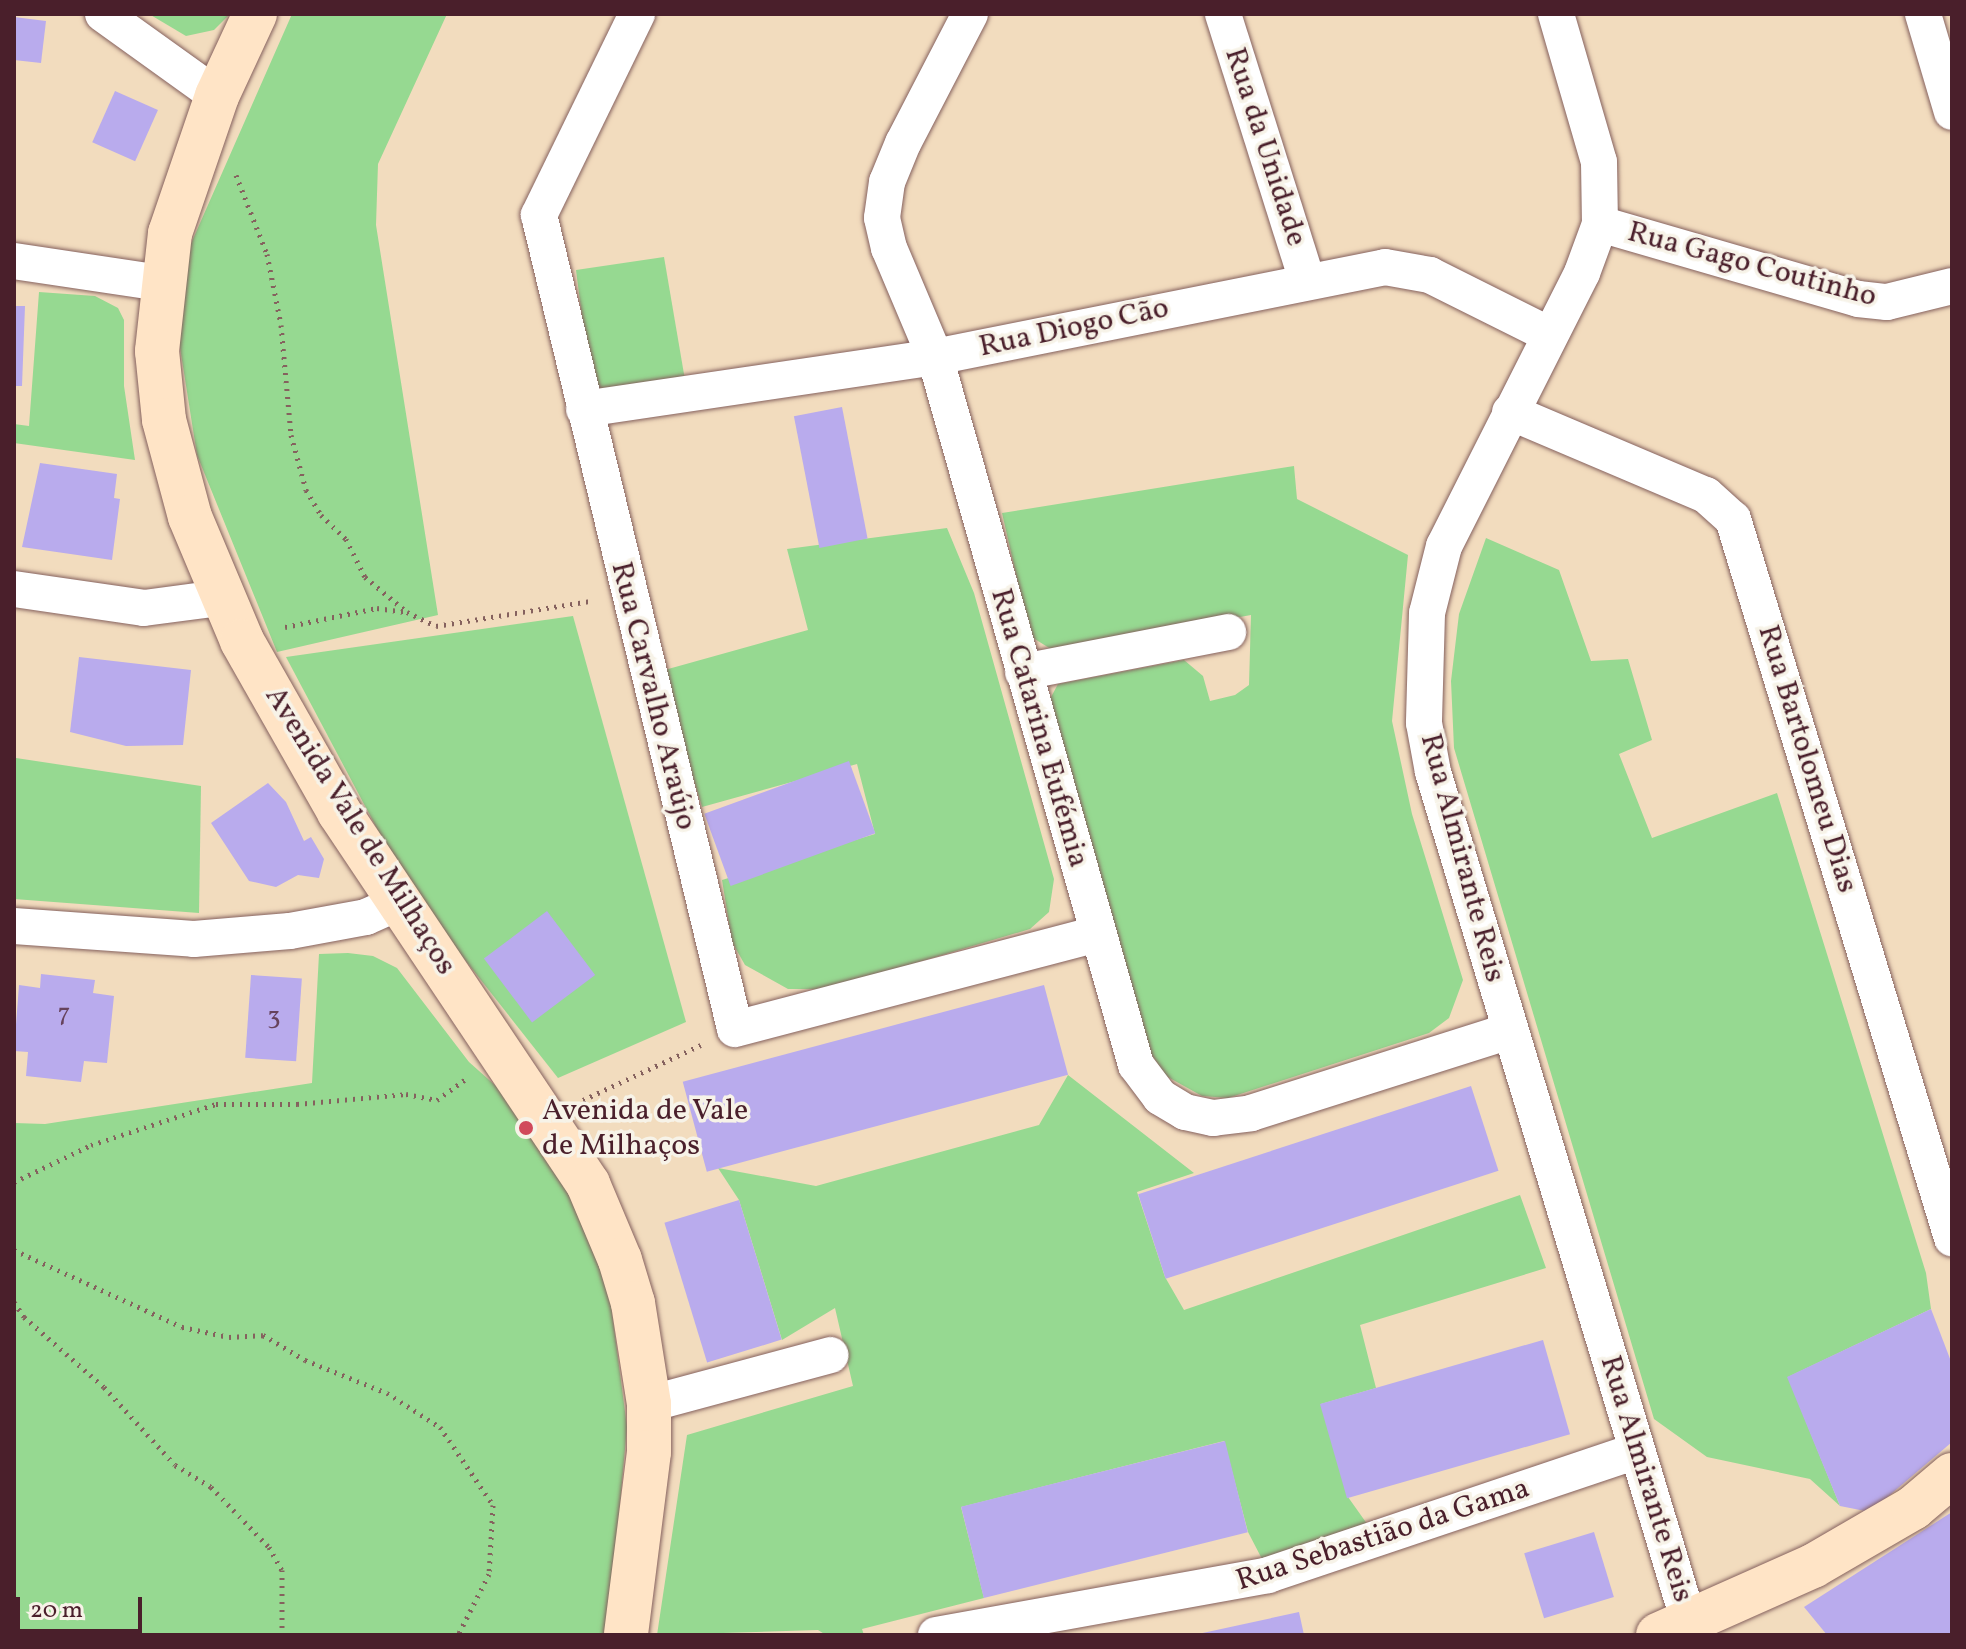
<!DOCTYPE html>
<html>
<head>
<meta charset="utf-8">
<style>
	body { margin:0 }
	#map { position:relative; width:1966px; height:1649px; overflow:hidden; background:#f2dcbe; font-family:Vollkorn,serif }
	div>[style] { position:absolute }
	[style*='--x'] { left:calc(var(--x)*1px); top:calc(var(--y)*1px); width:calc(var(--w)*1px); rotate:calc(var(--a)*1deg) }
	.green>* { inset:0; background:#96d991 }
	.building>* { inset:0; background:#b9abed; transform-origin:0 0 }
	.path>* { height:5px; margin-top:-2.5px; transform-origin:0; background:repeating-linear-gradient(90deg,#85615e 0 2px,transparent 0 8px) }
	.roads { filter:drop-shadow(0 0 2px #85615e) drop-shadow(0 0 2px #85615e) }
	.street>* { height:36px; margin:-18px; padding:0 18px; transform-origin:18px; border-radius:18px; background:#fff }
	.secondary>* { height:44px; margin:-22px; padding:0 22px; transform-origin:22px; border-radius:22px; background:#ffe4c6 }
	.dots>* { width:22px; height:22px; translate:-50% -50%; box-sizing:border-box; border:4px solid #f7f3e8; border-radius:50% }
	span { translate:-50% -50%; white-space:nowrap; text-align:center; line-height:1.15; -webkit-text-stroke:7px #f7f3e8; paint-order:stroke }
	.number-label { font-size:26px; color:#66425c }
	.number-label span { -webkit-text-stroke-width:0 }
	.street-label { font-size:30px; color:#4a1f2b }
	.poi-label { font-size:30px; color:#4a1f2b }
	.left { translate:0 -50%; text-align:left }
	.frame { position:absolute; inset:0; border:16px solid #4a1f2b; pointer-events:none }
	.scale { position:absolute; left:16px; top:1597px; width:126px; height:36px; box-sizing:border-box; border:4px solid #4a1f2b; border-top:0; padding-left:10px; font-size:24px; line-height:28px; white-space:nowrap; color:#4a1f2b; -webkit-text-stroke:6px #f7f3e8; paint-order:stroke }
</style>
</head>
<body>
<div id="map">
	<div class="green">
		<i style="clip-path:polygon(149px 14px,230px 14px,214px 30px,186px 36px)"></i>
		<i style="clip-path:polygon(292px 14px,447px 14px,378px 164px,376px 225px,438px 615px,277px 652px,197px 455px,175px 316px,182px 264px)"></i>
		<i style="clip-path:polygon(664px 257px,685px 380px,604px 396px,590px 380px,576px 270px)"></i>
		<i style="clip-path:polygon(39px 292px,95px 296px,118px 308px,124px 320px,124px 386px,135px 460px,14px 443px,14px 424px,29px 426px)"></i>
		<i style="clip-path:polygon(1294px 466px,1297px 499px,1408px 555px,1392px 721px,1412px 814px,1463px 980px,1449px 1018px,1429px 1033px,1228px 1098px,1202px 1096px,1166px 1076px,1148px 1049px,1050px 699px,1058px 684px,1184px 660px,1203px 676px,1210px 701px,1235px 695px,1249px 685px,1251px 615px,1054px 651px,1030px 636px,1002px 513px)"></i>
		<i style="clip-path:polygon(947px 528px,974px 593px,1054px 879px,1049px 912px,1030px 929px,828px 989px,788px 989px,745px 965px,732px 942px,722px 880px,875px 834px,857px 764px,702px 807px,661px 671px,808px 630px,787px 549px)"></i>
		<i style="clip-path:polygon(1486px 538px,1559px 570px,1591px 661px,1628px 659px,1652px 740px,1619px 754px,1652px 838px,1777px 793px,1926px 1273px,1931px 1309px,1788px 1377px,1840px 1506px,1810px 1479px,1707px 1457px,1654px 1419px,1454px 748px,1451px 681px,1459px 614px)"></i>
		<i style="clip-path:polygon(573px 616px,686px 1022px,558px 1078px,409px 889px,286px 657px)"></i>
		<i style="clip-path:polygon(16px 758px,201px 786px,199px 913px,14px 899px)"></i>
		<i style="clip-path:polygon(348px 953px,373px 956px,397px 968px,469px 1062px,506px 1095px,565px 1185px,609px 1289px,627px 1427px,608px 1635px,14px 1635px,14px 1123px,45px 1124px,312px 1083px,319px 954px)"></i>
		<i style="clip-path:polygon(1068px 1075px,1194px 1173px,1137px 1192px,1165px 1277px,1184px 1310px,1520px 1195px,1546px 1268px,1360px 1325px,1376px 1388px,1321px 1404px,1348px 1497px,1370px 1528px,1262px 1559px,1248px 1532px,1224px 1441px,961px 1507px,984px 1598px,862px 1629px,864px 1635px,826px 1635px,818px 1630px,657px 1635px,687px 1435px,853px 1386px,835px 1308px,782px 1340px,739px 1200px,718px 1168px,816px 1186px,1039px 1125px)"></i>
	</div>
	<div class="building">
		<i style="clip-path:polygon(14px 17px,46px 21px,41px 63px,14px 60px)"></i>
		<i style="left:115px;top:91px;width:47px;height:56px;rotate:24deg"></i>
		<i style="clip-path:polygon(14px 306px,25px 306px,22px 386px,14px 386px)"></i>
		<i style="left:842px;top:407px;width:134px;height:49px;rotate:79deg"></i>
		<i style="clip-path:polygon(40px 463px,117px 474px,114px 498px,120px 499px,112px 560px,22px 547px)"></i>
		<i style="clip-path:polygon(79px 657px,191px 670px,183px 745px,126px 746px,70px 732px)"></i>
		<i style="left:849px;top:761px;width:77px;height:154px;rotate:70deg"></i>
		<i style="clip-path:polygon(268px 783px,286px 802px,304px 841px,311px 837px,324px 859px,319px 878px,298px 875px,276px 887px,249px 881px,211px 823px)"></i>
		<i style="left:547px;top:911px;width:80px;height:79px;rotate:53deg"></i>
		<i style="clip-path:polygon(41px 974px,95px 980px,93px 993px,114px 996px,107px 1063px,84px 1061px,81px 1082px,26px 1076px,28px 1052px,14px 1051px,19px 985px,40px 988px)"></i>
		<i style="left:251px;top:975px;width:51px;height:83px;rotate:4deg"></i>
		<i style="left:1044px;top:985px;width:93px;height:374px;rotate:75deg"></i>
		<i style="left:1471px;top:1086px;width:89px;height:350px;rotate:72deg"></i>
		<i style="left:739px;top:1200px;width:146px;height:78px;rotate:73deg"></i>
		<i style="clip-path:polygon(1931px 1309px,1952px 1364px,1952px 1442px,1870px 1512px,1840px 1506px,1787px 1377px)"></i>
		<i style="left:1543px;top:1340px;width:98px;height:232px;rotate:74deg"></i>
		<i style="left:1225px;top:1441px;width:94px;height:272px;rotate:76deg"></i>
		<i style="clip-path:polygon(1952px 1512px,1952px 1635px,1827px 1635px,1804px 1607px)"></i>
		<i style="left:1594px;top:1532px;width:68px;height:73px;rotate:73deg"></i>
		<i style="clip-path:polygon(1299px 1612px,1304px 1635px,1199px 1635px,1198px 1634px)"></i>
	</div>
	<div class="path">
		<i style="--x:236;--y:175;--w:85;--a:68.6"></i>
		<i style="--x:267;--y:254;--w:72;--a:78.8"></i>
		<i style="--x:281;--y:325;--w:110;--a:84.8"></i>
		<i style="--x:291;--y:435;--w:57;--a:74.7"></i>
		<i style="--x:306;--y:490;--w:29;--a:59"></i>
		<i style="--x:321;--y:515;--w:35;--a:44"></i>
		<i style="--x:346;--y:539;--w:42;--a:63.4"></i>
		<i style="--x:365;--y:577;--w:55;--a:39.8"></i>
		<i style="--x:285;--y:627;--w:94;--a:-11.7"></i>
		<i style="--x:377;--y:608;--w:30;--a:8"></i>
		<i style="--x:407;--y:612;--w:32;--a:26"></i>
		<i style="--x:436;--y:626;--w:157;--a:-9.2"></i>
		<i style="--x:583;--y:1100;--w:130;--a:-25"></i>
		<i style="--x:14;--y:1182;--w:85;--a:-25.7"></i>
		<i style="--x:91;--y:1145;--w:132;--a:-18.2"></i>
		<i style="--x:216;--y:1104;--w:81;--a:0"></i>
		<i style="--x:297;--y:1104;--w:109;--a:-5.2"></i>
		<i style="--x:406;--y:1094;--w:32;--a:11"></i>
		<i style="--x:437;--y:1100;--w:36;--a:-36"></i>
		<i style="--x:14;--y:1250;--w:185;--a:24.6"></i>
		<i style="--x:182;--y:1327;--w:48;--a:12"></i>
		<i style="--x:229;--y:1337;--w:34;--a:-3"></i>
		<i style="--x:263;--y:1335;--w:49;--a:30.8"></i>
		<i style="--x:305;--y:1360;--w:88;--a:21.9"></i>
		<i style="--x:387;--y:1393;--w:63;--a:32.7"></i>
		<i style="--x:440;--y:1427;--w:94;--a:55.8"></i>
		<i style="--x:493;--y:1505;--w:69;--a:93.3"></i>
		<i style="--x:489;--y:1574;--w:68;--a:116.9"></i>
		<i style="--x:14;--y:1302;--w:18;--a:56"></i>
		<i style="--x:24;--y:1317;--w:106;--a:41.2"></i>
		<i style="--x:104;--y:1387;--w:105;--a:47.7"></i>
		<i style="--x:175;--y:1465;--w:42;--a:31.4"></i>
		<i style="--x:211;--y:1487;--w:83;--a:46"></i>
		<i style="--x:269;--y:1547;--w:26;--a:61"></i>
		<i style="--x:282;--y:1570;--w:65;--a:90"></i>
	</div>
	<div class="roads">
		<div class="street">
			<i style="--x:103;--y:14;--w:140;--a:35.7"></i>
			<i style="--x:637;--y:14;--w:224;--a:116"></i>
			<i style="--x:539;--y:215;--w:837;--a:76.46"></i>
			<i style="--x:735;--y:1029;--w:374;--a:-14.7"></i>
			<i style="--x:970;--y:14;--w:145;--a:117.4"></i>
			<i style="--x:903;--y:143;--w:42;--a:112.3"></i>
			<i style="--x:887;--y:182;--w:36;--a:98"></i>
			<i style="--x:882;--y:218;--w:31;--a:77"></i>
			<i style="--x:889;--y:248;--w:118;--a:67.1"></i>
			<i style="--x:935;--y:357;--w:736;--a:74.15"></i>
			<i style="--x:1136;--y:1065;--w:40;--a:53"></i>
			<i style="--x:1160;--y:1097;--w:29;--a:31"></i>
			<i style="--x:1185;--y:1112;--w:29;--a:12"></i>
			<i style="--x:1213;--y:1118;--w:38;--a:-7"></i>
			<i style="--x:1251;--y:1113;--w:272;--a:-17.6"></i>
			<i style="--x:1223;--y:14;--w:279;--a:72.5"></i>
			<i style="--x:1556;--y:14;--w:154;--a:73.8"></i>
			<i style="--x:1599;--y:162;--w:62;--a:89.1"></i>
			<i style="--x:1600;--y:224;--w:52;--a:110.2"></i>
			<i style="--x:1582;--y:273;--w:306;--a:116.8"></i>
			<i style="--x:1444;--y:546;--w:69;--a:104.2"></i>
			<i style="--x:1427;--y:613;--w:110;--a:91.6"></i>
			<i style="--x:1424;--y:723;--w:50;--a:79.6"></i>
			<i style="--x:1433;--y:772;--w:888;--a:73.24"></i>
			<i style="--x:1923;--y:14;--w:102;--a:73.5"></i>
			<i style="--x:1600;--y:224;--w:269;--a:16.2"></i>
			<i style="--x:1858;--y:299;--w:29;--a:6"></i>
			<i style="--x:1887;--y:302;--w:67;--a:-13.8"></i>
			<i style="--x:14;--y:261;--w:149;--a:8.5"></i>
			<i style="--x:584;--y:409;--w:355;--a:-8.4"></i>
			<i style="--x:935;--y:357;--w:459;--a:-11.3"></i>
			<i style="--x:1385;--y:267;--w:46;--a:10.1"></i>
			<i style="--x:1430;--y:275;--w:134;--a:26.6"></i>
			<i style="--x:1510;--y:412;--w:213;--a:23"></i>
			<i style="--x:1706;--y:495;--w:36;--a:42"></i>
			<i style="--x:1733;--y:519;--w:752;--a:73.06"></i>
			<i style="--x:14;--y:589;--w:131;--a:8.3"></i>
			<i style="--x:144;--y:608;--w:77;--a:-7.5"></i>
			<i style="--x:1023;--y:672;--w:209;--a:-11"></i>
			<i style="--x:14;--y:926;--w:180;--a:4.1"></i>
			<i style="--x:194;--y:939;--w:96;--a:-4.8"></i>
			<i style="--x:290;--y:931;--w:77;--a:-10.4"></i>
			<i style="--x:366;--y:917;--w:36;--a:-24"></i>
			<i style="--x:649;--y:1404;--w:188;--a:-15.1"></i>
			<i style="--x:936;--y:1635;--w:337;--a:-10.2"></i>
			<i style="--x:1268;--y:1575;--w:389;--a:-18.6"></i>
		</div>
		<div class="secondary">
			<i style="--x:255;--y:14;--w:90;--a:114.9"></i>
			<i style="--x:217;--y:96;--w:145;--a:108.9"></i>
			<i style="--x:170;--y:233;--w:119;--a:96.3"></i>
			<i style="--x:157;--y:351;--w:69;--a:84.2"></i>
			<i style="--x:164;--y:420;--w:100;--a:75"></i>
			<i style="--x:190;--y:517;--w:134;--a:67.2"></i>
			<i style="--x:242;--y:641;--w:197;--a:60.4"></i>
			<i style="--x:339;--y:812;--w:448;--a:56.2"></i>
			<i style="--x:588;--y:1184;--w:82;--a:67.2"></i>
			<i style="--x:620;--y:1260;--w:45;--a:73.2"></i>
			<i style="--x:633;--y:1303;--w:102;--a:81"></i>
			<i style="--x:649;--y:1404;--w:48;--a:90"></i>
			<i style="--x:649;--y:1452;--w:184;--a:97.2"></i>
			<i style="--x:1658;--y:1635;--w:170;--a:-24"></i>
			<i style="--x:1813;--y:1566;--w:116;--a:-30.1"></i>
			<i style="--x:1913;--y:1508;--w:51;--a:-40.2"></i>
		</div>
	</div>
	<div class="dots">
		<i style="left:526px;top:1128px;background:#d1495b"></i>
	</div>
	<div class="number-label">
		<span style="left:64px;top:1015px">7</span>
		<span style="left:274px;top:1018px">3</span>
	</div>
	<div class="street-label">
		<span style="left:1265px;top:147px;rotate:72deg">Rua da Unidade</span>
		<span style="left:1752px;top:265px;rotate:15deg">Rua Gago Coutinho</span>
		<span style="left:1074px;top:328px;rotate:-12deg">Rua Diogo Cão</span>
		<span style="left:653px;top:696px;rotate:76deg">Rua Carvalho Araújo</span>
		<span style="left:1039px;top:728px;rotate:74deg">Rua Catarina Eufémia</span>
		<span style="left:1807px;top:759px;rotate:73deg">Rua Bartolomeu Dias</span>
		<span style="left:360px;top:831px;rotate:58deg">Avenida Vale de Milhaços</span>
		<span style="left:1462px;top:858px;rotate:75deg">Rua Almirante Reis</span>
		<span style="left:1646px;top:1479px;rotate:73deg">Rua Almirante Reis</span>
		<span style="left:1383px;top:1535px;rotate:-18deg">Rua Sebastião da Gama</span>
	</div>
	<div class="poi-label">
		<span class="left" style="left:542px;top:1128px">Avenida de Vale<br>de Milhaços</span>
	</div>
	<div class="frame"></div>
	<div class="scale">20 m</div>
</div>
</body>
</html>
